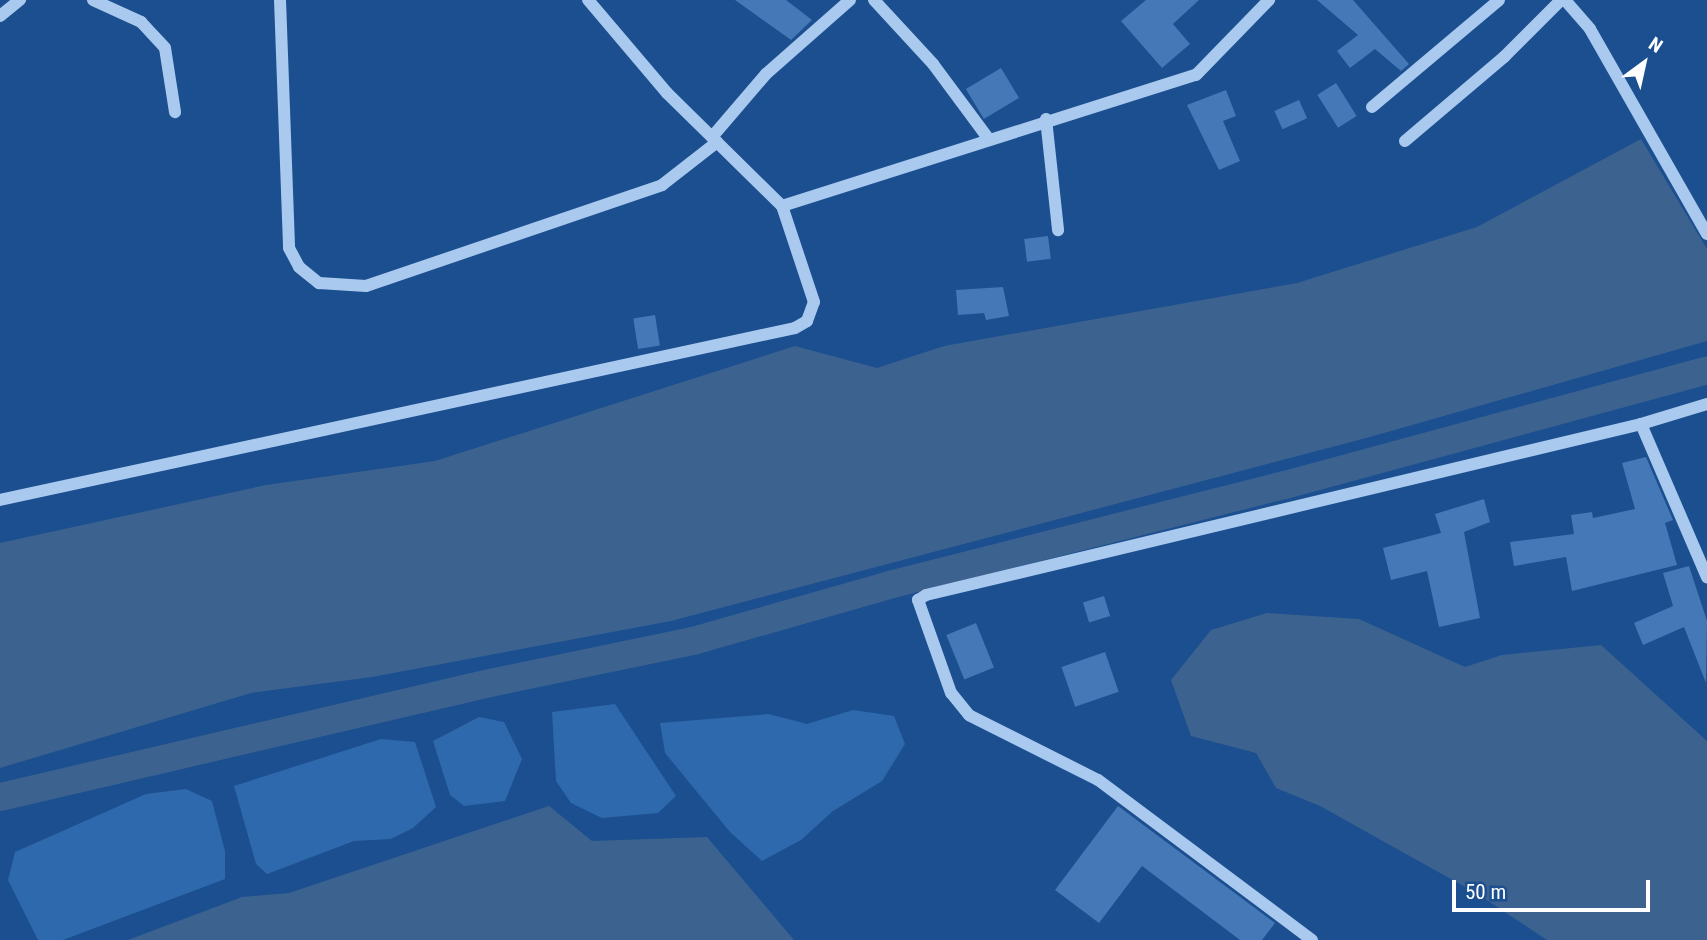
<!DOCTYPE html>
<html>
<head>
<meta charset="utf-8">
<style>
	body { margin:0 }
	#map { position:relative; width:1707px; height:940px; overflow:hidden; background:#1b4f8f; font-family:"Roboto Condensed",sans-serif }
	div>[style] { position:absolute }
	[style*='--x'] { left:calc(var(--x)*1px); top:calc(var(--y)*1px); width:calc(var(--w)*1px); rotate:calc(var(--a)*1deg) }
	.green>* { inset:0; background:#2e69ad }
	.water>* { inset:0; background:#3c6290 }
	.canal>* { height:28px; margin:-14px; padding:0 14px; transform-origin:14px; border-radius:14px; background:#3c6290 }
	.building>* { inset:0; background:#4478b7; transform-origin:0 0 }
	.minor>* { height:12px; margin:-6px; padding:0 6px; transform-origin:6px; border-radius:6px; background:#a9c9ee }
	span { translate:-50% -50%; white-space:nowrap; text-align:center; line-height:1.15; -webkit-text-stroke:5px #1b4f8f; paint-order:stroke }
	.north { position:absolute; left:1609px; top:28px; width:70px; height:70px; -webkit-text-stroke:5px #1b4f8f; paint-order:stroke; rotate:33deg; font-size:19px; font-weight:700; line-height:28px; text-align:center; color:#fff }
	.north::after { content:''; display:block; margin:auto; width:24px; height:32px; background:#fff; clip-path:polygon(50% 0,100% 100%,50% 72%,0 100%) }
	.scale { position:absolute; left:1452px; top:880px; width:198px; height:32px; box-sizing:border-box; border:4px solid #fff; border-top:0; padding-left:9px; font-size:21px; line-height:24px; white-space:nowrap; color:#fff; -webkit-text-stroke:5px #1b4f8f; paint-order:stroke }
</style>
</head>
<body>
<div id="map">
	<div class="green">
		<i style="clip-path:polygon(615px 704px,676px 796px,658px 813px,602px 818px,571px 803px,556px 781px,552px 712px)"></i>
		<i style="clip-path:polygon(853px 710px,894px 716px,905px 744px,882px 781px,833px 811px,801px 840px,762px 861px,730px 832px,665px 753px,660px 723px,769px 714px,807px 724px)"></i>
		<i style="clip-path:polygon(479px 717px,504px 722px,522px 759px,505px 801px,464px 806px,450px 795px,433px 741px)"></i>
		<i style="clip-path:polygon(381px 739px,415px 742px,436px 807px,413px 828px,391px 839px,354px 841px,267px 874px,256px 864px,234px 786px)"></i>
		<i style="clip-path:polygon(186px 789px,212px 801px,225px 851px,225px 879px,63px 940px,38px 940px,8px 880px,15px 852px,146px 794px)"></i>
	</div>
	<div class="water">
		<i style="clip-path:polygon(1641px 139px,1707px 249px,1707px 341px,1370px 437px,671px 621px,372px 677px,251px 693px,0 768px,0 543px,266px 485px,435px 461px,795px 346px,877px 368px,944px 346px,1297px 283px,1477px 227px)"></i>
		<i style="clip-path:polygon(1267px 613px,1359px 619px,1465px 667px,1502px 655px,1601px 645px,1707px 741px,1707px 940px,1547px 940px,1476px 893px,1320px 806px,1276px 788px,1256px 753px,1191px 736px,1171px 680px,1211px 630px)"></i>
		<i style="clip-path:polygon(549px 806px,592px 841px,707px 837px,794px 940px,128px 940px,242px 897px,289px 893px)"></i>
	</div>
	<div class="canal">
		<i style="--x:0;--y:797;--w:503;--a:-13.1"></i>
		<i style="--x:490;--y:683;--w:207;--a:-11.7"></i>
		<i style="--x:693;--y:641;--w:204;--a:-15.9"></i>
		<i style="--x:889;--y:585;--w:408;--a:-14.2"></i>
		<i style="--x:1285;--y:485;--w:437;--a:-15.2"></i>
	</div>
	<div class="building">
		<i style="clip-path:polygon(735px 0,786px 0,812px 20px,791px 40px)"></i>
		<i style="clip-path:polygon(1146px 0,1199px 0,1173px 24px,1190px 44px,1162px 68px,1121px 21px)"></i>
		<i style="clip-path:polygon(1317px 0,1353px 0,1409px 64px,1401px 71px,1375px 49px,1350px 68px,1337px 51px,1358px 35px)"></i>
		<i style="left:1001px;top:68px;width:35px;height:41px;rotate:59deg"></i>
		<i style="left:1336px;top:83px;width:39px;height:22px;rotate:58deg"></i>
		<i style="clip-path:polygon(1226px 90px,1236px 116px,1223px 121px,1240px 161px,1219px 170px,1187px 105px)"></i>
		<i style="left:1299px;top:100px;width:20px;height:27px;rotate:66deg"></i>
		<i style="left:1048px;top:236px;width:23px;height:24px;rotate:83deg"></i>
		<i style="clip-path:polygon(1003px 287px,1009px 316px,986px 320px,984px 313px,958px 315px,956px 290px)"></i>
		<i style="left:655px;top:315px;width:31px;height:22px;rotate:81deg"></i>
		<i style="clip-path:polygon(1646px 457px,1673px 520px,1665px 523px,1677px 565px,1572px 591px,1566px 557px,1514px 566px,1510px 542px,1574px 534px,1571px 515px,1592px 512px,1593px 518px,1635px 509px,1622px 463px)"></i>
		<i style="clip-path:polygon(1484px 499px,1490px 522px,1464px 532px,1480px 618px,1439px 627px,1427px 571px,1391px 580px,1383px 548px,1441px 533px,1435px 514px)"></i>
		<i style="clip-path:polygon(1689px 566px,1707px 621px,1706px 683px,1684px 627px,1643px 645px,1634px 623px,1673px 606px,1663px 573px)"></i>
		<i style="left:1104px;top:596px;width:21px;height:22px;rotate:73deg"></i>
		<i style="left:976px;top:623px;width:48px;height:32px;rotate:68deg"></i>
		<i style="left:1105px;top:652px;width:42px;height:46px;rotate:71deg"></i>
		<i style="clip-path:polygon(1118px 806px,1275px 923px,1262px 940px,1240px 940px,1142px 866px,1099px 923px,1055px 890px)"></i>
	</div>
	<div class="minor">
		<i style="--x:93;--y:0;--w:53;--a:24.6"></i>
		<i style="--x:141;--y:22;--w:35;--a:47"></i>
		<i style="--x:165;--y:48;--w:65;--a:81.1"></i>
		<i style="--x:280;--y:0;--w:248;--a:87.9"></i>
		<i style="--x:289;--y:248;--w:21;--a:62"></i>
		<i style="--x:299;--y:267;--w:26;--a:39"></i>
		<i style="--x:319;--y:283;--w:47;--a:3.7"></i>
		<i style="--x:366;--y:286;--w:313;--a:-18.8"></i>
		<i style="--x:662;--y:185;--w:70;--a:-38"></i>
		<i style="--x:874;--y:0;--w:87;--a:47.3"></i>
		<i style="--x:933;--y:64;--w:92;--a:53.4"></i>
		<i style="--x:1565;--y:0;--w:38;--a:49"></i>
		<i style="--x:1590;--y:29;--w:236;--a:60.3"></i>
		<i style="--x:0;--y:16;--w:26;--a:-39"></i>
		<i style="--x:1372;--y:107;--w:166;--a:-40.1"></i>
		<i style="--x:1046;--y:119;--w:112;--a:83.8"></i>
		<i style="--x:712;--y:137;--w:83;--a:-49.4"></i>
		<i style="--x:766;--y:74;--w:112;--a:-41.4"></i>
		<i style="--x:1405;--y:141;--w:130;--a:-40.3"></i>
		<i style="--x:1504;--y:57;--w:81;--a:-45"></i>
		<i style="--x:782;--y:206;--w:434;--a:-17.6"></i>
		<i style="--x:1196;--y:75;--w:105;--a:-45.8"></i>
		<i style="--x:1641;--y:424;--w:167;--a:66.7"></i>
		<i style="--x:0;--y:500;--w:813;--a:-12.21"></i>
		<i style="--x:795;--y:328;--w:14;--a:-30"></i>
		<i style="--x:807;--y:321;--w:20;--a:-70"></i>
		<i style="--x:814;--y:302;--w:101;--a:-108.4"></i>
		<i style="--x:782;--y:206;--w:161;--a:-135.5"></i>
		<i style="--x:667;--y:93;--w:122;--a:-130.3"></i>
		<i style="--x:1312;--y:940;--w:267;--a:-143.2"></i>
		<i style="--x:1098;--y:780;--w:144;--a:-153.3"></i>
		<i style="--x:969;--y:715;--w:28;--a:-129"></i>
		<i style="--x:951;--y:693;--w:99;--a:-109.5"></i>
		<i style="--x:918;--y:600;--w:9;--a:-32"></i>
		<i style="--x:926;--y:595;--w:735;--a:-13.45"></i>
		<i style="--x:1641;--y:424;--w:69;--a:-16.9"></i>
	</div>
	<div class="north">N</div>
	<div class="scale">50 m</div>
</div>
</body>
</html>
